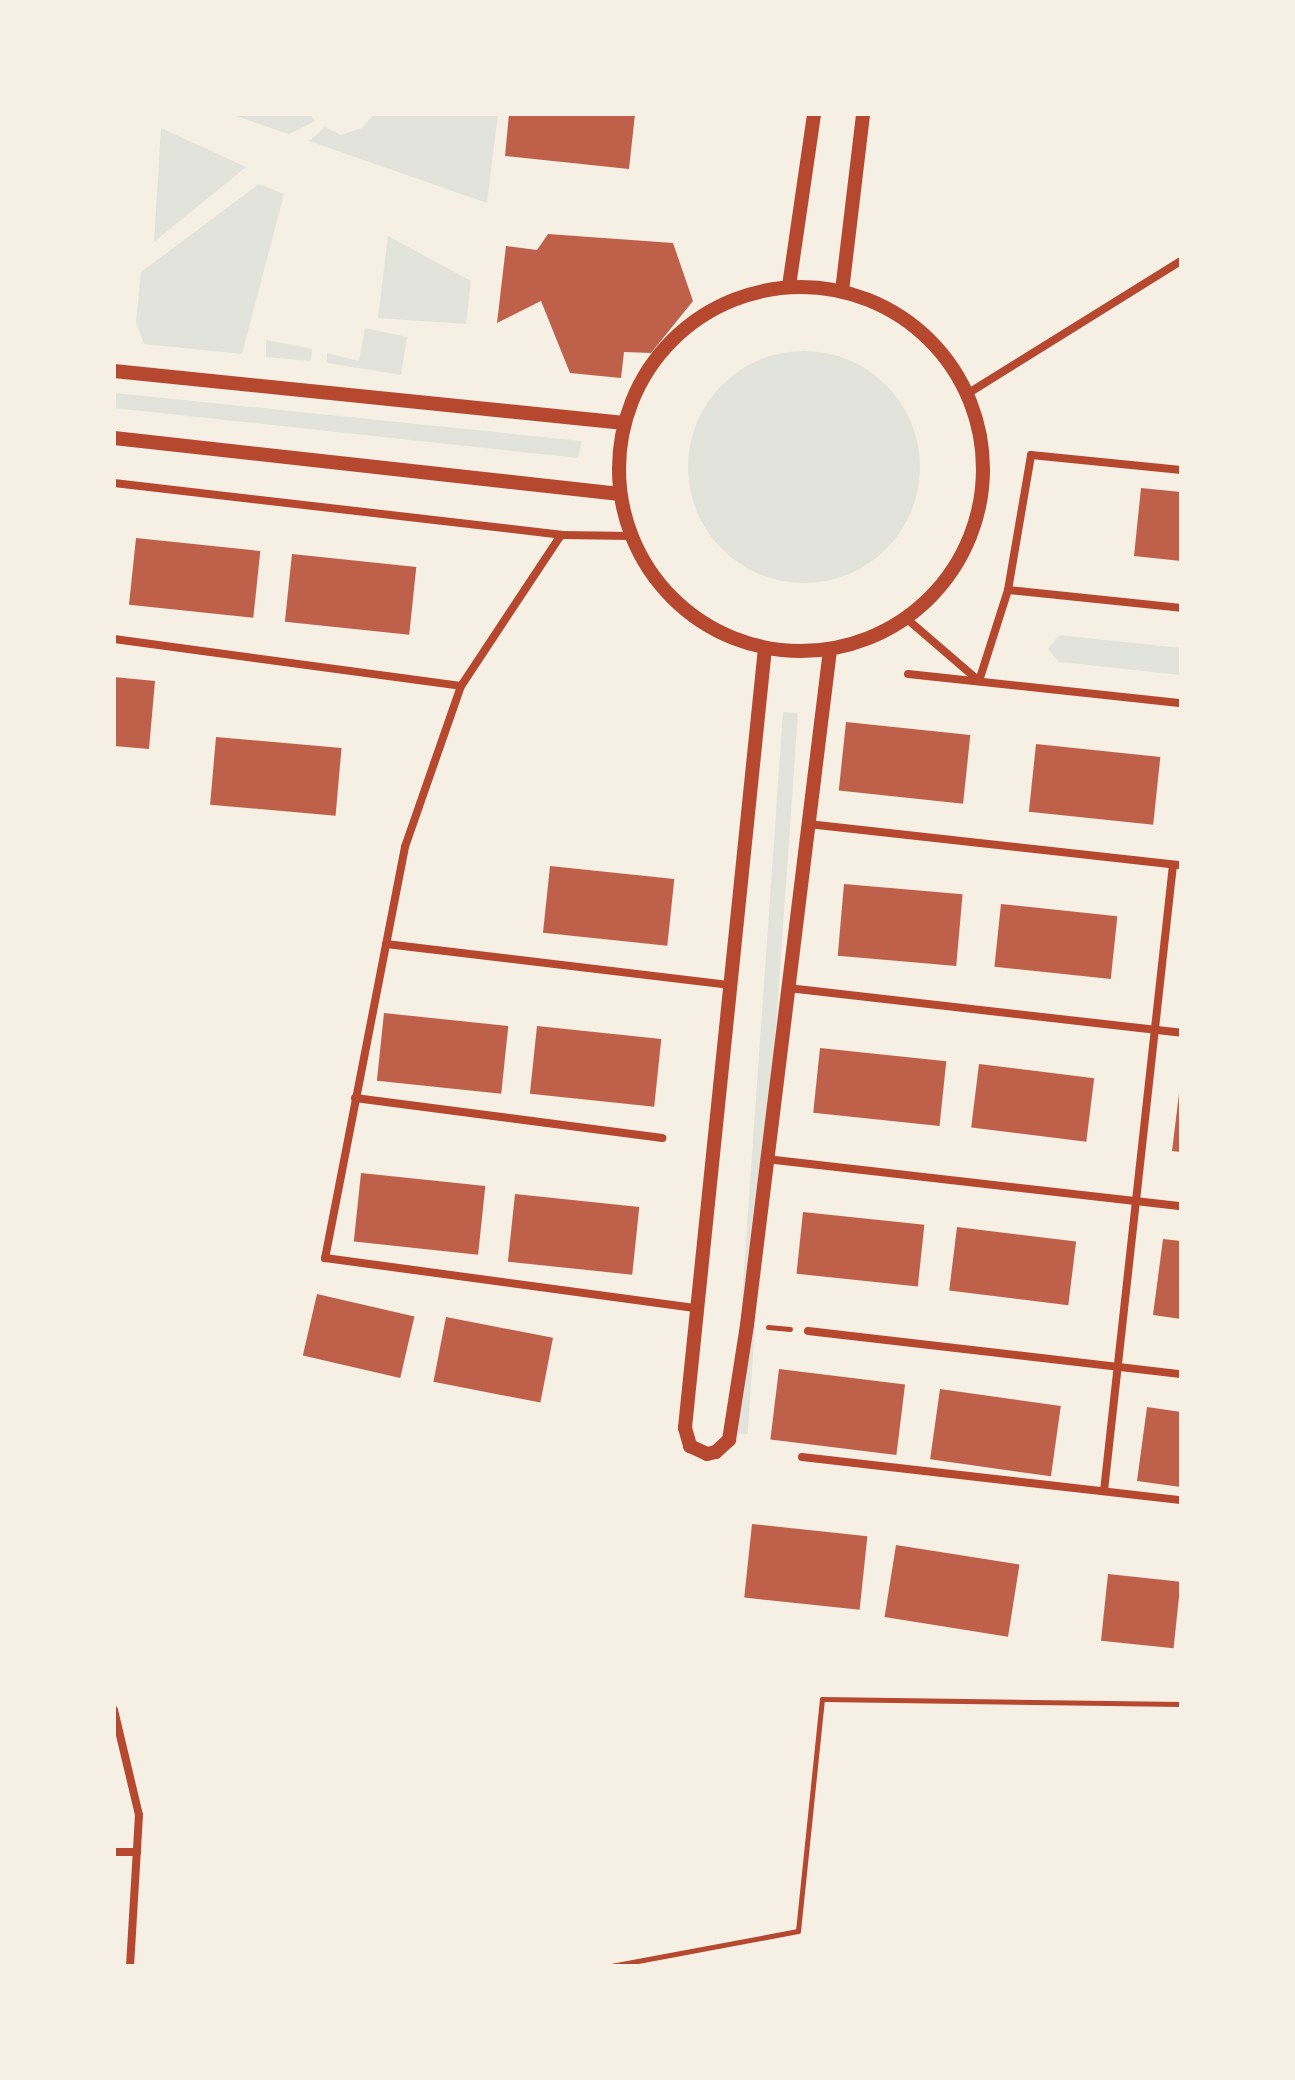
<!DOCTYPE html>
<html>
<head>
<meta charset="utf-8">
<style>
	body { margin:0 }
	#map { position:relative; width:1295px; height:2080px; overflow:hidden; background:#f6efe4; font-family:"Exo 2",sans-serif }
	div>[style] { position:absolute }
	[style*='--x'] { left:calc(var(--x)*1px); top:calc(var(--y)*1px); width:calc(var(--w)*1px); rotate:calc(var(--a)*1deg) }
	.green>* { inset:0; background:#e2e4dc; transform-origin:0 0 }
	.round { border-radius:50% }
	.building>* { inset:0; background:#bf614a; transform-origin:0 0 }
	.path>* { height:5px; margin:-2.5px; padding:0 2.5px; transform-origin:2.5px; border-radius:2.5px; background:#b5482f }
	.minor>* { height:8px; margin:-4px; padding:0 4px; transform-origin:4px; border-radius:4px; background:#b5482f }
	.tertiary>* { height:14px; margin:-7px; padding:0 7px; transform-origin:7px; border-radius:7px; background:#b5482f }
	.tertiary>.ring { margin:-7px; padding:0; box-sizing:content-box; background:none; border:14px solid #b5482f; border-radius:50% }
	span { translate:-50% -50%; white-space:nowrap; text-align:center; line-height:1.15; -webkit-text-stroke:7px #f6efe4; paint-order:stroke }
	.frame { position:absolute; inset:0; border:116px solid #f6efe4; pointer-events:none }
</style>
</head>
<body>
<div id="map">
	<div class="green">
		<i style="clip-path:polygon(230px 114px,310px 114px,315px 121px,289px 134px)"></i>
		<i style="clip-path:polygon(374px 114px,498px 114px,487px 203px,309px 141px,325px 127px,341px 135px,362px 128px)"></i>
		<i style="clip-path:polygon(161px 128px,246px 167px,154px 242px)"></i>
		<i style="clip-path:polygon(259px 184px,284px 194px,242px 354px,144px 344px,136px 322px,141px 272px)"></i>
		<i style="clip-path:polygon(388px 236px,471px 281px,466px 324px,378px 318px)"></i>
		<i style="clip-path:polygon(365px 328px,407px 337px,401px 375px,327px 363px,327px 353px,359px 361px)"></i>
		<i style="clip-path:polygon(266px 340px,312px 349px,311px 361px,266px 357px)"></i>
		<i class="round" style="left:688px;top:351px;width:232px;height:232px"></i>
		<i style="clip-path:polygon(114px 393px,582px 441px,578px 458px,114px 408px)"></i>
		<i style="clip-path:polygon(1059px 635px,1181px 648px,1181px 675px,1059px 662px,1048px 649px)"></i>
		<i style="left:783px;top:712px;width:15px;height:723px;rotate:4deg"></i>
	</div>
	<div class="building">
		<i style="clip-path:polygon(509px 114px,635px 114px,629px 169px,505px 156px)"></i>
		<i style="clip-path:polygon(548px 234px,673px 243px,693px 301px,651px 353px,624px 352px,621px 378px,570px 373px,541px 301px,497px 323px,506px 246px,537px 250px)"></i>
		<i style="clip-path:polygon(1141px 488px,1181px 492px,1181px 561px,1134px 556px)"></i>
		<i style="left:136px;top:538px;width:125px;height:67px;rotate:6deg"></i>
		<i style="left:292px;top:554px;width:125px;height:68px;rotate:6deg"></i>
		<i style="clip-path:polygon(114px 677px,155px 681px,149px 749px,114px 746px)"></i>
		<i style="left:846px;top:722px;width:125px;height:69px;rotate:6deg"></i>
		<i style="left:216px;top:737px;width:126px;height:68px;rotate:5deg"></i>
		<i style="left:1036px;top:744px;width:125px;height:68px;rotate:6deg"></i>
		<i style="left:550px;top:866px;width:125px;height:67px;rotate:6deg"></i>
		<i style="left:844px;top:884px;width:119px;height:72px;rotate:5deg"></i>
		<i style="left:1001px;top:904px;width:117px;height:63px;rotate:6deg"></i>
		<i style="left:384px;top:1013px;width:125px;height:68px;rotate:6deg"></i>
		<i style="left:537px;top:1026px;width:125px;height:68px;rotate:6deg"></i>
		<i style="left:820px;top:1048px;width:127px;height:65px;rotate:6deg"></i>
		<i style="left:979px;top:1064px;width:116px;height:64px;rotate:7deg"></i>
		<i style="clip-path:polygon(1179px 1094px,1181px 1094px,1181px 1152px,1172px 1151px)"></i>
		<i style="left:361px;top:1173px;width:125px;height:69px;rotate:6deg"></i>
		<i style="left:515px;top:1194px;width:125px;height:68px;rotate:6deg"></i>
		<i style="left:803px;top:1212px;width:122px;height:62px;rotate:6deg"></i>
		<i style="left:957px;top:1227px;width:120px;height:64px;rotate:7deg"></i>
		<i style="clip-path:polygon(1163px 1239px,1181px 1241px,1181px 1319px,1153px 1315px)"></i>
		<i style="left:317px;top:1294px;width:100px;height:63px;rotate:13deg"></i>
		<i style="left:446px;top:1317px;width:109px;height:66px;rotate:11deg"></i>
		<i style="left:779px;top:1369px;width:127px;height:71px;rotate:7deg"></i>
		<i style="left:940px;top:1389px;width:122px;height:71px;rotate:8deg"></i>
		<i style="clip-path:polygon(1147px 1407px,1181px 1412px,1181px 1487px,1137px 1481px)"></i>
		<i style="left:752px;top:1524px;width:116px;height:74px;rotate:6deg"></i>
		<i style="left:896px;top:1545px;width:125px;height:73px;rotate:9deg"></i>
		<i style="left:1108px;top:1574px;width:73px;height:67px;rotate:6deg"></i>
	</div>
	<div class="path">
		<i style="--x:768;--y:1327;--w:22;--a:5"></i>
		<i style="--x:611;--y:1966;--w:190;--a:-10.6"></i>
		<i style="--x:798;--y:1931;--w:233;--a:-84.1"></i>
		<i style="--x:822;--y:1699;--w:359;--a:0.8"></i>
	</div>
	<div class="minor">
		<i style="--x:967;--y:394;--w:252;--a:-31.9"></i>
		<i style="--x:114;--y:483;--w:450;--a:6.6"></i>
		<i style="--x:561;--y:535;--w:70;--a:0.8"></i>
		<i style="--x:561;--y:535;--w:181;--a:123.5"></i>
		<i style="--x:461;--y:686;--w:170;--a:109.2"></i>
		<i style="--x:405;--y:847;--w:419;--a:101"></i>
		<i style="--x:325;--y:1258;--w:373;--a:7.7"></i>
		<i style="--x:1008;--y:590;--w:174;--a:5.9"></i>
		<i style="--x:907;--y:619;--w:95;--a:40.7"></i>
		<i style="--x:979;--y:681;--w:96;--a:-72.3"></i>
		<i style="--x:1008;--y:590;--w:137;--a:-80.3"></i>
		<i style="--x:1031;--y:455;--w:151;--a:5.7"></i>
		<i style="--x:114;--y:639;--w:350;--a:7.7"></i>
		<i style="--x:908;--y:674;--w:275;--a:6.1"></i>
		<i style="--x:808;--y:824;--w:375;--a:6.3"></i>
		<i style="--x:386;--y:944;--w:345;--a:6.8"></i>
		<i style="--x:788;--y:988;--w:396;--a:6.5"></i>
		<i style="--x:355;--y:1098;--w:310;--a:7.4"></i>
		<i style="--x:766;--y:1159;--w:418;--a:6.5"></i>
		<i style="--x:808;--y:1331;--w:375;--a:6.6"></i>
		<i style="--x:802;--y:1457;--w:381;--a:6.5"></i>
		<i style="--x:1104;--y:1491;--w:630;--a:-83.71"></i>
		<i style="--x:114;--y:1710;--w:108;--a:76.6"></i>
		<i style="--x:139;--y:1815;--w:151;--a:93.4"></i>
		<i style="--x:114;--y:1852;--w:23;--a:0"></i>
	</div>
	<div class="tertiary">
		<i style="--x:789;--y:286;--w:174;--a:-81.7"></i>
		<i class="ring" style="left:619px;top:287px;width:350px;height:350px"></i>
		<i style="--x:842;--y:291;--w:178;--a:-83.2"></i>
		<i style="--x:114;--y:371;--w:513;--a:5.82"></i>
		<i style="--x:114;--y:438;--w:509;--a:6.32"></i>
		<i style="--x:765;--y:648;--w:784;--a:95.86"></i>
		<i style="--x:685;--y:1428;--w:19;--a:74"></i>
		<i style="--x:690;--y:1446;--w:19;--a:25"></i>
		<i style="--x:707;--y:1454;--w:9;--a:-13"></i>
		<i style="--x:716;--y:1452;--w:18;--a:-43"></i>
		<i style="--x:729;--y:1440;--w:116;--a:-81.1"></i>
		<i style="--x:747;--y:1325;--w:680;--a:-82.99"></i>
	</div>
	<div class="frame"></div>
</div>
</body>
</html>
